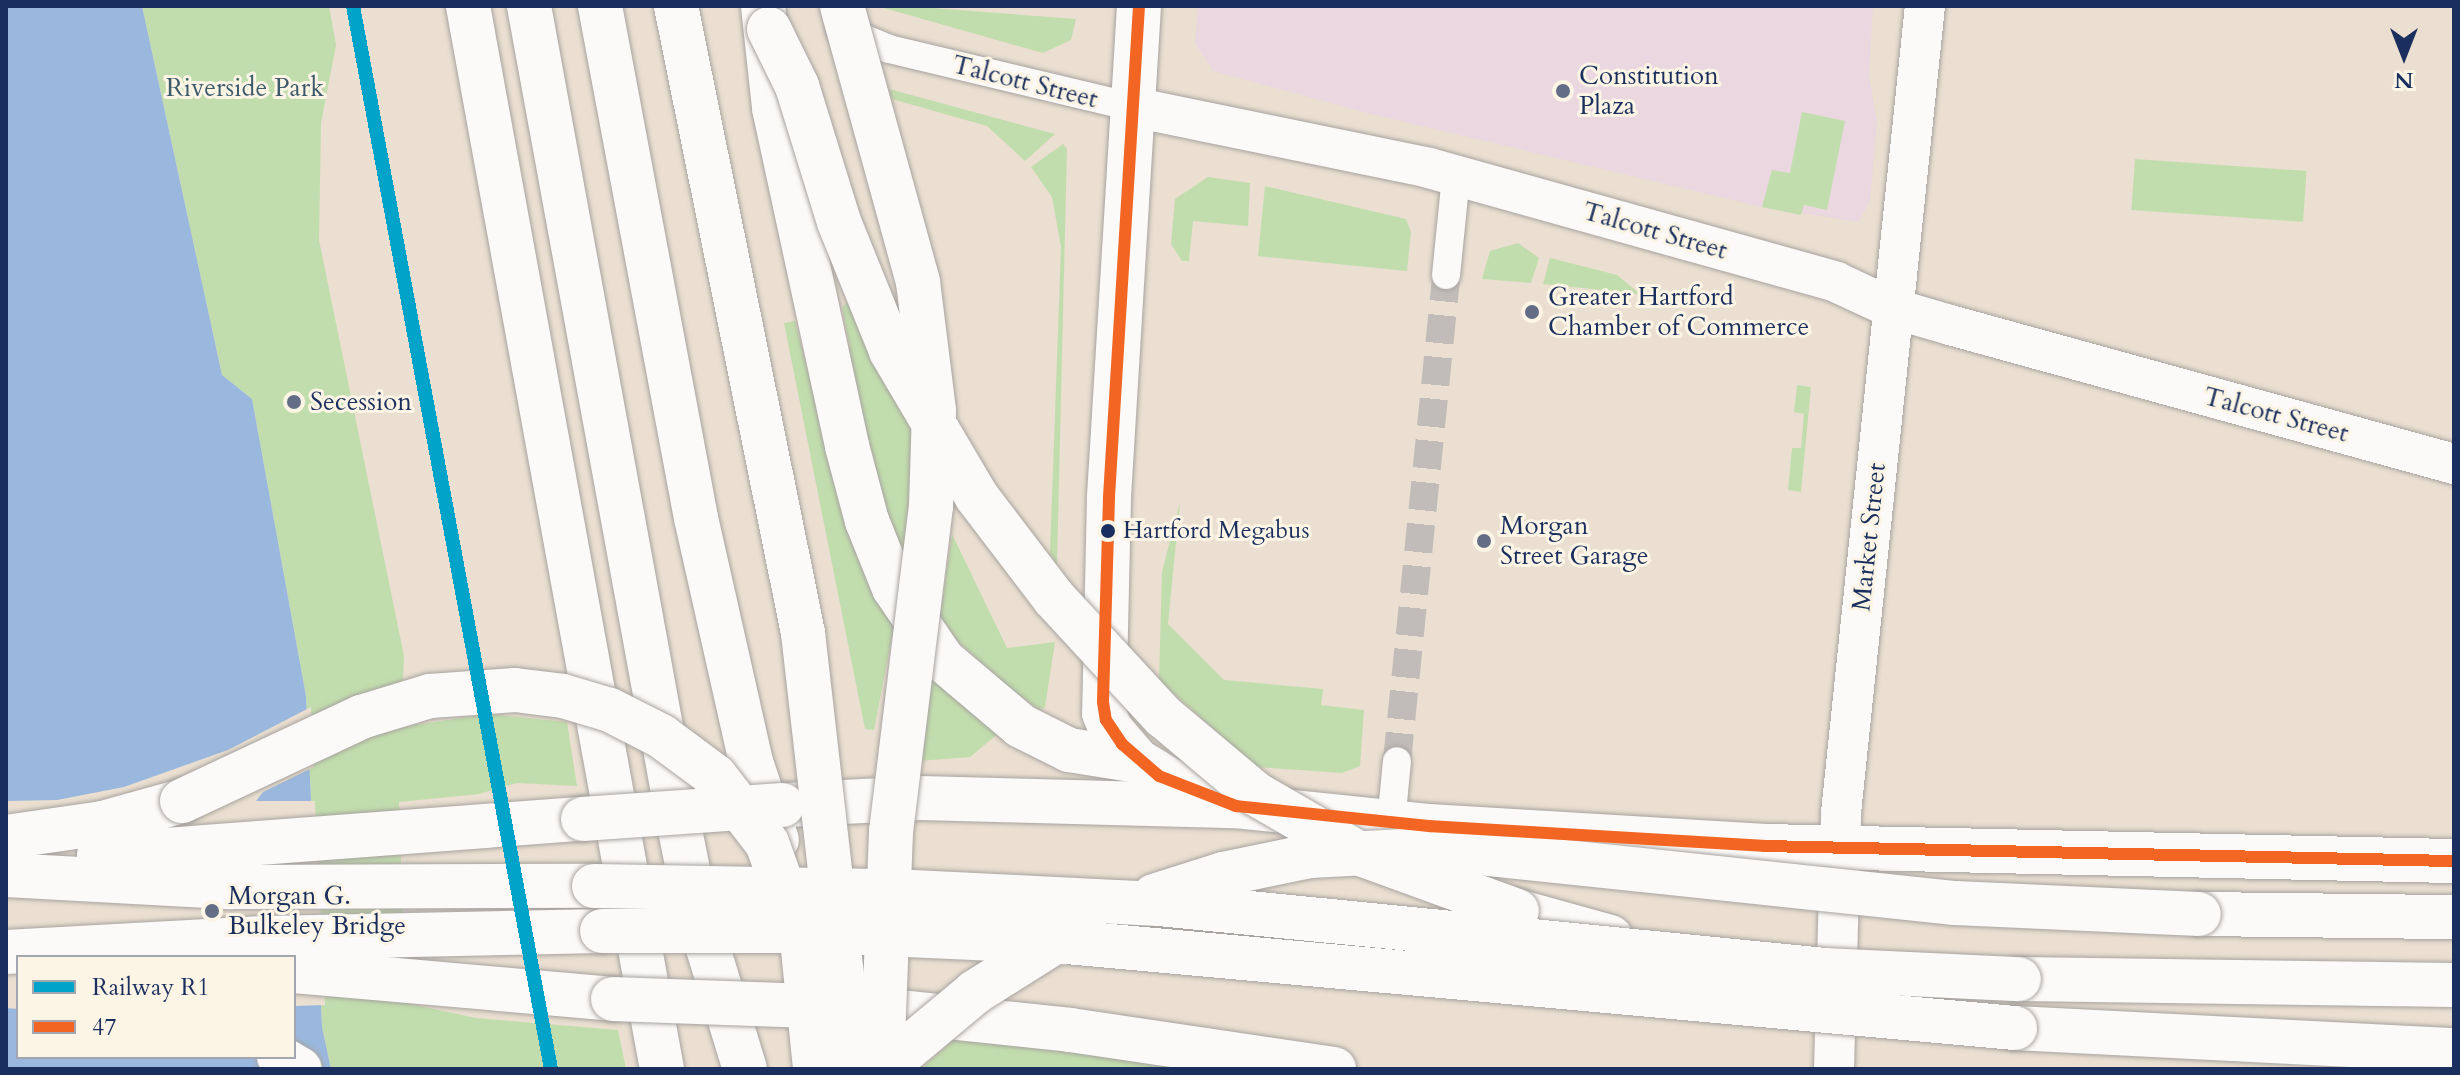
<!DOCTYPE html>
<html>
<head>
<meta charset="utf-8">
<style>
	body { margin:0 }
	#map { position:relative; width:2460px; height:1075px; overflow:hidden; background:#eadfd0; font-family:Cardo,serif }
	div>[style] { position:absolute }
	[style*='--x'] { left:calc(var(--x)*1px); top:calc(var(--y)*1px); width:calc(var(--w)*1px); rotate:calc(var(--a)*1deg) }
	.built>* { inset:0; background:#ead7df }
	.green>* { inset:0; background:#c2ddad; transform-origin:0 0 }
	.water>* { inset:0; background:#9ab8dd }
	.pier>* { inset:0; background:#eadfd0 }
	.street-tunnel>* { height:28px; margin-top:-14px; transform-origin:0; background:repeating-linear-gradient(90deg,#c1bcb9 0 28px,transparent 0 42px) }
	.roads { filter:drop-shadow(0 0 2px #a7a3a0) drop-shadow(0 0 2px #a7a3a0) }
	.street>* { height:28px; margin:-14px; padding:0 14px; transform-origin:14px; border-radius:14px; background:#fcfaf8 }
	.secondary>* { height:40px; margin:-20px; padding:0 20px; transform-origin:20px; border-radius:20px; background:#fcfaf8 }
	.primary>* { height:44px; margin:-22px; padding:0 22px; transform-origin:22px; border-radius:22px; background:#fcfaf8 }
	.highway>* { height:44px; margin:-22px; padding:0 22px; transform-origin:22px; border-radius:22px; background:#fcfaf8 }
	.bridges { filter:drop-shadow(0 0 2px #a7a3a0) drop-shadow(0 0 2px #a7a3a0) }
	.highway-bridge>* { height:44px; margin:-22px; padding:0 22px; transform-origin:22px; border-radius:22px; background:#fcfaf8 }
	.bus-1>* { height:12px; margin:-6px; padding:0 6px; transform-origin:6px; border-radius:6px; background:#f26522 }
	.rail-1>* { height:14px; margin:-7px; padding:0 7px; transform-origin:7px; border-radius:7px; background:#01a3c8 }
	.dots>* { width:22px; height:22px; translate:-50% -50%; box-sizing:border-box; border:4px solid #fcf5e5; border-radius:50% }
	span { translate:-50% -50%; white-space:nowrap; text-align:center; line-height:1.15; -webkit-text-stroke:6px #fcf5e5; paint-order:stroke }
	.bus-label { font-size:24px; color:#1b2f5e }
	.left { translate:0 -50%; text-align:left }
	.poi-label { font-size:26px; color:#1b2f5e }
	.street-label { font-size:26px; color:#1b2f5e }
	.park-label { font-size:26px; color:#3d5a6a }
	.frame { position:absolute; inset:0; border:8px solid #1b2f5e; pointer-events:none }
	.legend { position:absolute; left:16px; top:955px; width:280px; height:104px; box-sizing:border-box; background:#fcf5e5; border:2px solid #a2a6af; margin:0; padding:10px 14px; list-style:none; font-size:24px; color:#1b2f5e }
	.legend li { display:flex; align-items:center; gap:16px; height:40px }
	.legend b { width:40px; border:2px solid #a2a6af }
	.north { position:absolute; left:2364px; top:16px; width:80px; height:80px; -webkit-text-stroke:6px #fcf5e5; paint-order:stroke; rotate:180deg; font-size:22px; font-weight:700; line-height:32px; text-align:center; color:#1b2f5e }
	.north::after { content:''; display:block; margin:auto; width:28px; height:36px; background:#1b2f5e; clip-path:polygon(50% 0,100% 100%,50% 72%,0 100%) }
</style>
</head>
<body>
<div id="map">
	<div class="built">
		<i style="clip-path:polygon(1198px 6px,1873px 6px,1869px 75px,1877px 122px,1870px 201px,1858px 222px,1762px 207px,1371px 114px,1213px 71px,1195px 43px)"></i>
	</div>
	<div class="green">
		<i style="clip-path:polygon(142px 6px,329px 6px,336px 45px,321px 123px,319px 240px,404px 656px,401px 727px,488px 714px,567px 722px,577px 786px,517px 783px,479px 794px,399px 802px,406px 1003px,476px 1018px,618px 1030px,626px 1069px,331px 1069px,322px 1027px,306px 696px,252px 399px,222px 375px)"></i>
		<i style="clip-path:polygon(877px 6px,906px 6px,1076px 19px,1071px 40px,1043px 53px)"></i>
		<i style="clip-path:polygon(889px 89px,1055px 134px,1025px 161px,987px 126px,892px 99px)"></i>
		<i style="clip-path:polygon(1802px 112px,1845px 121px,1827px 210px,1804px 205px,1801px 215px,1762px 207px,1772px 170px,1790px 173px)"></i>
		<i style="clip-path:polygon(1063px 144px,1067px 149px,1057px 565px,1050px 553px,1061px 247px,1052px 197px,1031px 167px)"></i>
		<i style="left:2135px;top:159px;width:172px;height:51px;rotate:4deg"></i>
		<i style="clip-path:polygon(1208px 177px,1250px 183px,1248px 226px,1193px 221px,1189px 261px,1182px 261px,1171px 244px,1175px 199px)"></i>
		<i style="clip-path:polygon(1265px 186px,1406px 219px,1411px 232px,1407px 271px,1258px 256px)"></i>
		<i style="clip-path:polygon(1518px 243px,1539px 258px,1531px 283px,1482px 279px,1490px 251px)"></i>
		<i style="clip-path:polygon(1550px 258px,1617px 275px,1640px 294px,1543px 284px)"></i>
		<i style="clip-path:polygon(847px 303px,913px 426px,906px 554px,888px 527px,845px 349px,850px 348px,842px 307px)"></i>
		<i style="clip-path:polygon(795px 321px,851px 541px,881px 606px,896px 616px,874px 730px,865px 729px,784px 323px)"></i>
		<i style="clip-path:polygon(1797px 385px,1811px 387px,1801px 492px,1788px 490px,1792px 448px,1801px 448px,1804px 414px,1794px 412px)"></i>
		<i style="clip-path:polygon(1180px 502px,1168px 624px,1224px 680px,1323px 689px,1321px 705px,1364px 710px,1360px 766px,1342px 773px,1256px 767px,1159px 680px,1162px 572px)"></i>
		<i style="clip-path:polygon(952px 534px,1007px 648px,1055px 642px,1045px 707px,1040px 710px,1008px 687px,939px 624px)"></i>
		<i style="clip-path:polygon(931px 674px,999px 733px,970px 757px,918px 761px)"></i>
		<i style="clip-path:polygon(963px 1032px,1181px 1069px,921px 1069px)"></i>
	</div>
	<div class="water">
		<i style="clip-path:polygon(evenodd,6px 6px,142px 6px,222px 375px,252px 399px,306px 696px,322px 1027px,331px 1069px,6px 1069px,6px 6px,18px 957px,294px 957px,294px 1057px,18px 1057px,18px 957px)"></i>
	</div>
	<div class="pier">
		<i style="clip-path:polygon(311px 707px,314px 767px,263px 792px,256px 801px,315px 801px,325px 1005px,294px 1006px,294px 957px,18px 957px,18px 1009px,6px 1008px,6px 801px,57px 800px,124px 787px,228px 750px)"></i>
	</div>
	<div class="street-tunnel">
		<i style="--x:1397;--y:761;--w:488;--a:-84.2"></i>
	</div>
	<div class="roads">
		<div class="street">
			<i style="--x:841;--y:29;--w:52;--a:22.6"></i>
			<i style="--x:889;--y:49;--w:251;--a:13.4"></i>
			<i style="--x:1446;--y:275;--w:100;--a:-84.2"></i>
			<i style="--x:1391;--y:823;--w:62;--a:-84.5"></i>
		</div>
		<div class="secondary">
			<i style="--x:1133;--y:107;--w:302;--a:11.6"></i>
			<i style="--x:1429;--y:168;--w:423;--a:15.6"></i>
			<i style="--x:1836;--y:282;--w:62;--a:24.9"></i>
			<i style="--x:1892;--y:308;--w:60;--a:16.3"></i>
			<i style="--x:1950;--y:325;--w:523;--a:15.42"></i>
			<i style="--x:1834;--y:1069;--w:256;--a:-88.4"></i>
			<i style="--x:1841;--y:813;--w:811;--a:-84.06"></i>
		</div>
		<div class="primary">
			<i style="--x:1139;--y:6;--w:493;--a:93.5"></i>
			<i style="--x:1109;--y:498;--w:215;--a:91.3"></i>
			<i style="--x:1104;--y:713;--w:16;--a:68"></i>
			<i style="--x:1110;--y:728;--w:43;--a:49.7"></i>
			<i style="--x:1138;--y:761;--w:55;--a:30.8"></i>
			<i style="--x:1185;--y:789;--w:47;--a:18.4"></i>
		</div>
		<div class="highway">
			<i style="--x:468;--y:6;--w:1081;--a:79.66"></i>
			<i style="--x:529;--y:6;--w:833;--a:79.62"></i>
			<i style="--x:679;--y:825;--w:86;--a:78.6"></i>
			<i style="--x:696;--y:909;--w:167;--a:73"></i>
			<i style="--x:600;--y:6;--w:521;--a:79.38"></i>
			<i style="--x:696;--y:518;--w:250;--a:77.3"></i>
			<i style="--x:751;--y:762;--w:82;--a:71.6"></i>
			<i style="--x:763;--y:6;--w:103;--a:83.8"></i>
			<i style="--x:774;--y:108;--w:346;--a:77.8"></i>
			<i style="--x:847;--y:446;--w:78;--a:75.1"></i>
			<i style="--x:867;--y:521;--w:72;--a:68.1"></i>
			<i style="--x:894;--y:588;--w:87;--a:55.8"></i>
			<i style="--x:943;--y:660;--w:102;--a:40.2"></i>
			<i style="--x:1021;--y:726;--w:54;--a:26.6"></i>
			<i style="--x:1069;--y:750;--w:70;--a:9.1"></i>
			<i style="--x:787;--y:805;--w:133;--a:-3"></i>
			<i style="--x:920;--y:798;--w:316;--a:1.5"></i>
			<i style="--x:1236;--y:806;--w:195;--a:5.9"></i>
			<i style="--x:1430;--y:826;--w:335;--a:3.4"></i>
			<i style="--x:1764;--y:846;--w:690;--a:1.25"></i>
			<i style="--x:6;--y:837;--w:98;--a:-8.2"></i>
			<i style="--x:103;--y:823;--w:82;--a:-15.6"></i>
			<i style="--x:99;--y:855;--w:485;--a:-4.3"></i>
			<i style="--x:6;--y:875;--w:225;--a:3.1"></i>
			<i style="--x:231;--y:887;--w:363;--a:-0.2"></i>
			<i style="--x:1517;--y:911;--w:97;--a:15.6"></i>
			<i style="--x:2199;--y:914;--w:255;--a:0.7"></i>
			<i style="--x:6;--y:952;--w:262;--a:-3.1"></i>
			<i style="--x:268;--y:938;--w:334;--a:-1.2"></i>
			<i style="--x:294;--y:971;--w:320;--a:5"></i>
			<i style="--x:2019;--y:979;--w:435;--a:0.8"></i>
			<i style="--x:871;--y:1009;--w:200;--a:6"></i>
			<i style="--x:1070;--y:1030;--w:267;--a:8.4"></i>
			<i style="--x:2015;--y:1028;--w:440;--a:2.9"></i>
			<i style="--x:279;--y:1057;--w:24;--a:30"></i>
		</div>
	</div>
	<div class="bridges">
		<div class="highway-bridge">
			<i style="--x:676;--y:6;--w:640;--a:78.55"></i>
			<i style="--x:803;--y:633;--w:439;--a:83.5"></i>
			<i style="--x:842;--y:6;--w:286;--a:74.6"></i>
			<i style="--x:918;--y:282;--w:130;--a:82.9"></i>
			<i style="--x:934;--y:411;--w:95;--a:91.8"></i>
			<i style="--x:931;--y:506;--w:328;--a:97"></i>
			<i style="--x:891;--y:832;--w:237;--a:92.2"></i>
			<i style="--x:769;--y:29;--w:64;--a:63.8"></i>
			<i style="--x:797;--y:86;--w:142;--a:72.8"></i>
			<i style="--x:839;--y:222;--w:139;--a:68"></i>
			<i style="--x:891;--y:351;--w:169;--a:59.5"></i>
			<i style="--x:977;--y:497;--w:127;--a:52.7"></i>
			<i style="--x:1054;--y:598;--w:161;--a:47.3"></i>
			<i style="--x:1163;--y:716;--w:121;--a:40"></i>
			<i style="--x:1256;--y:794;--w:118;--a:30"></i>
			<i style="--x:1358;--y:853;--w:169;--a:20"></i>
			<i style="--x:182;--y:801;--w:198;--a:-25.1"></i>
			<i style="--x:361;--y:717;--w:72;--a:-16.9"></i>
			<i style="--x:430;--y:696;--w:85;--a:-4"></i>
			<i style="--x:515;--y:690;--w:48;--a:7.1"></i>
			<i style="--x:563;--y:696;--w:49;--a:16.6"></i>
			<i style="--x:610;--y:710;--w:57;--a:27"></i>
			<i style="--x:661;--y:736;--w:67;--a:36.5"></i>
			<i style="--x:715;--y:776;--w:85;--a:52.2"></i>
			<i style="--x:767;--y:843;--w:103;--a:70.2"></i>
			<i style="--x:802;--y:940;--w:130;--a:84.2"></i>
			<i style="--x:583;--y:819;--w:200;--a:-4"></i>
			<i style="--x:594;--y:886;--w:298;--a:1"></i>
			<i style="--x:892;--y:891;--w:267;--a:2.8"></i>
			<i style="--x:1159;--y:904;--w:669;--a:5.66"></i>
			<i style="--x:1825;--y:970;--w:194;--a:2.7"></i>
			<i style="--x:1154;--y:896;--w:72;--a:-17.7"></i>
			<i style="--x:1223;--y:874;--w:89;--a:-11.7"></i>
			<i style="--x:1310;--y:856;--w:132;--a:-3"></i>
			<i style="--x:1442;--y:849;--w:516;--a:6.01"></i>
			<i style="--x:1955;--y:903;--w:244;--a:2.6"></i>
			<i style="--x:602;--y:931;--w:218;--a:0"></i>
			<i style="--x:820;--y:931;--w:246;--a:2.6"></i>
			<i style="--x:1066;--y:942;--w:953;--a:5.18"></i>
			<i style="--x:613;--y:999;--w:226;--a:2"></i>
			<i style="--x:883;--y:1069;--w:120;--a:-39.9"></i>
			<i style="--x:975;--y:992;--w:98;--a:-32.1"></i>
		</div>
	</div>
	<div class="bus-1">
		<i style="--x:1139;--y:6;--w:493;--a:93.5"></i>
		<i style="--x:1109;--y:498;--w:204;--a:91.7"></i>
		<i style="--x:1103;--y:702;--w:18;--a:81"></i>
		<i style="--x:1106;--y:720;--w:29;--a:56"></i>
		<i style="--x:1122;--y:744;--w:49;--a:40.9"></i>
		<i style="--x:1159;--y:776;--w:83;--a:21.3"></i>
		<i style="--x:1236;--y:806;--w:195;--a:5.9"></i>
		<i style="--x:1430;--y:826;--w:335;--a:3.4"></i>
		<i style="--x:1764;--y:846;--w:690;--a:1.25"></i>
	</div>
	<div class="rail-1">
		<i style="--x:353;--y:6;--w:1081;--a:79.45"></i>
	</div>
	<div class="dots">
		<i style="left:1563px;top:91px;background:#636d86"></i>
		<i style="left:1532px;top:312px;background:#636d86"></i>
		<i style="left:294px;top:402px;background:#636d86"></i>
		<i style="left:1108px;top:531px;background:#1b2f5e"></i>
		<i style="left:1484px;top:541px;background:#636d86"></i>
		<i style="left:212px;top:911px;background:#636d86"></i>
	</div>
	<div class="bus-label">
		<span class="left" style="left:1123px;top:531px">Hartford Megabus</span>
	</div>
	<div class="poi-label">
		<span class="left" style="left:1579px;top:91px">Constitution<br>Plaza</span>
		<span class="left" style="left:1548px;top:312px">Greater Hartford<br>Chamber of Commerce</span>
		<span class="left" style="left:310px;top:402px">Secession</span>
		<span class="left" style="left:1500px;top:541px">Morgan<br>Street Garage</span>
		<span class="left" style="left:228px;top:911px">Morgan G.<br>Bulkeley Bridge</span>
	</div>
	<div class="street-label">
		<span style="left:1025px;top:82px;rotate:14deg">Talcott Street</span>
		<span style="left:1655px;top:231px;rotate:16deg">Talcott Street</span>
		<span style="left:2276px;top:415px;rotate:15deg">Talcott Street</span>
		<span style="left:1869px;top:537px;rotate:-84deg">Market Street</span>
	</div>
	<div class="park-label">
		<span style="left:245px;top:88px">Riverside Park</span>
	</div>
	<div class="frame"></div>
	<ul class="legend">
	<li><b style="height:10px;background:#01a3c8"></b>Railway R1</li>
	<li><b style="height:10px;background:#f26522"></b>47</li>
	</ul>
	<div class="north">N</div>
</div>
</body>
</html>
